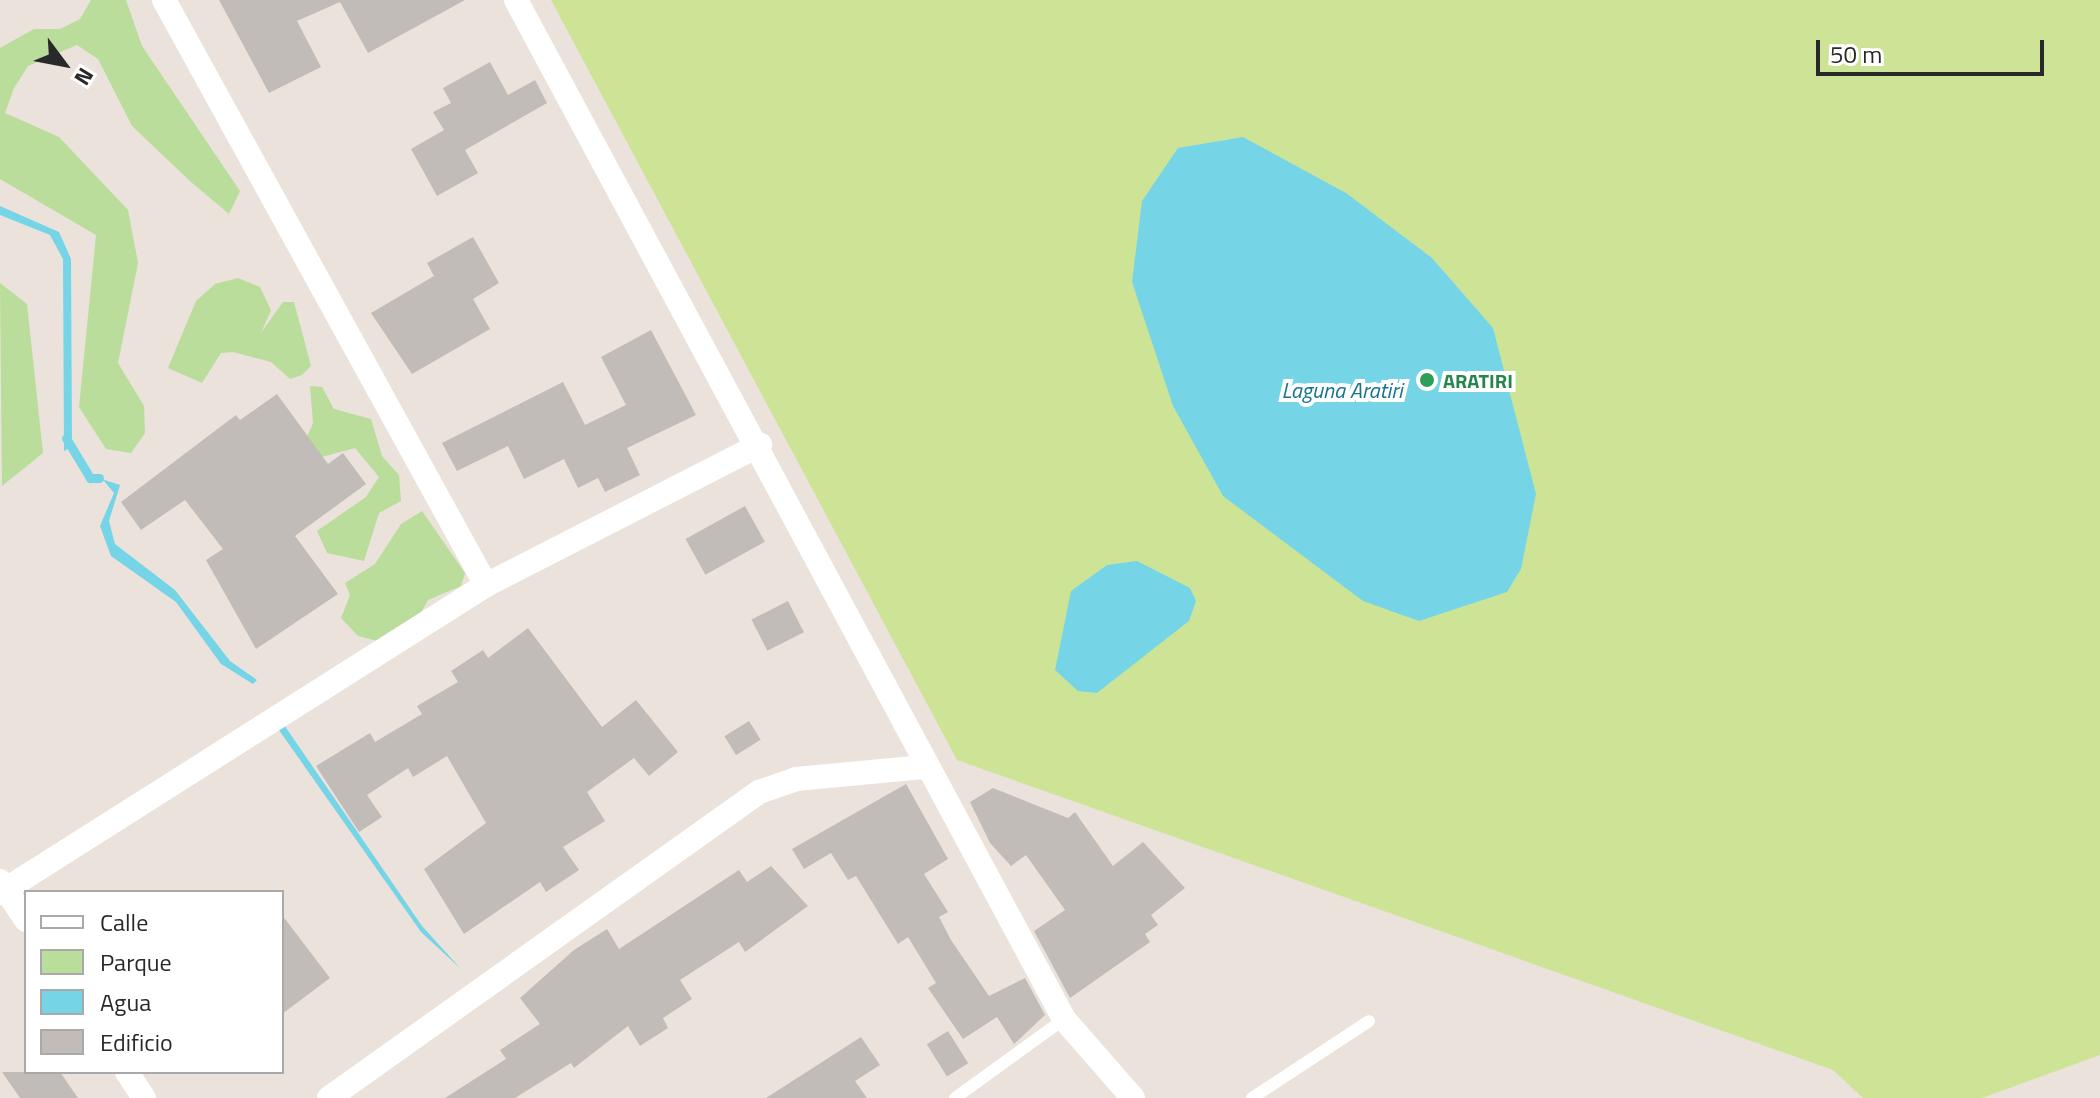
<!DOCTYPE html>
<html>
<head>
<meta charset="utf-8">
<style>
	body { margin:0 }
	#map { position:relative; width:2100px; height:1098px; overflow:hidden; background:#eae2db; font-family:"Titillium Web",sans-serif }
	div>[style] { position:absolute }
	[style*='--x'] { left:calc(var(--x)*1px); top:calc(var(--y)*1px); width:calc(var(--w)*1px); rotate:calc(var(--a)*1deg) }
	.green>* { inset:0; background:#badd9b }
	.pitch>* { inset:0; background:#cde497 }
	.water>* { inset:0; background:#75d5e6 }
	.stream>* { height:9px; margin:-4.5px; padding:0 4.5px; transform-origin:4.5px; border-radius:4.5px; background:#75d5e6 }
	.building>* { inset:0; background:#c2bcb8; transform-origin:0 0 }
	.service>* { height:12px; margin:-6px; padding:0 6px; transform-origin:6px; border-radius:6px; background:#fff }
	.minor>* { height:24px; margin:-12px; padding:0 12px; transform-origin:12px; border-radius:12px; background:#fff }
	.dots>* { width:22px; height:22px; translate:-50% -50%; box-sizing:border-box; border:4px solid #fff; border-radius:50% }
	span { translate:-50% -50%; white-space:nowrap; text-align:center; line-height:1.15; -webkit-text-stroke:8px #fff; paint-order:stroke }
	.leisure-label { font-size:20px; color:#27864d; font-weight:700 }
	.left { translate:0 -50%; text-align:left }
	.water-label { font-size:22px; color:#16748f; font-style:italic }
	.legend { position:absolute; left:24px; top:890px; width:260px; height:184px; box-sizing:border-box; background:#fff; border:2px solid #a9a9a9; margin:0; padding:10px 14px; list-style:none; font-size:24px; color:#292929 }
	.legend li { display:flex; align-items:center; gap:16px; height:40px }
	.legend b { width:40px; border:2px solid #a9a9a9 }
	.north { position:absolute; left:24px; top:24px; width:80px; height:80px; -webkit-text-stroke:6px #fff; paint-order:stroke; rotate:122deg; font-size:22px; font-weight:700; line-height:32px; text-align:center; color:#292929 }
	.north::after { content:''; display:block; margin:auto; width:28px; height:36px; background:#292929; clip-path:polygon(50% 0,100% 100%,50% 72%,0 100%) }
	.scale { position:absolute; left:1816px; top:40px; width:228px; height:36px; box-sizing:border-box; border:4px solid #292929; border-top:0; padding-left:10px; font-size:24px; line-height:28px; white-space:nowrap; color:#292929; -webkit-text-stroke:6px #fff; paint-order:stroke }
</style>
</head>
<body>
<div id="map">
	<div class="green">
		<i style="clip-path:polygon(91px 0,126px 0,142px 46px,240px 191px,229px 214px,191px 182px,132px 126px,98px 59px,77px 45px,28px 66px,14px 88px,5px 113px,59px 137px,128px 210px,138px 263px,118px 363px,144px 406px,145px 433px,131px 453px,106px 449px,79px 407px,96px 235px,0 179px,0 48px,34px 29px,60px 29px,80px 19px)"></i>
		<i style="clip-path:polygon(238px 278px,260px 287px,271px 310px,261px 333px,283px 302px,294px 302px,311px 366px,302px 375px,290px 379px,271px 362px,233px 352px,221px 353px,202px 383px,168px 368px,196px 301px,215px 284px)"></i>
		<i style="clip-path:polygon(0 283px,27px 304px,43px 453px,2px 486px)"></i>
		<i style="clip-path:polygon(310px 386px,322px 387px,334px 409px,371px 419px,382px 456px,399px 475px,401px 501px,379px 513px,364px 561px,327px 553px,317px 531px,366px 497px,379px 477px,355px 448px,318px 458px,303px 446px,313px 423px)"></i>
		<i style="clip-path:polygon(422px 511px,465px 573px,461px 586px,428px 600px,415px 624px,381px 642px,358px 636px,341px 618px,350px 595px,345px 583px,375px 564px,401px 524px)"></i>
	</div>
	<div class="pitch">
		<i style="clip-path:polygon(551px 0,2100px 0,2100px 1055px,1982px 1098px,1863px 1098px,1833px 1070px,957px 760px)"></i>
	</div>
	<div class="water">
		<i style="clip-path:polygon(1243px 137px,1346px 193px,1432px 258px,1493px 328px,1536px 494px,1521px 569px,1507px 592px,1419px 621px,1363px 601px,1223px 496px,1173px 406px,1132px 282px,1142px 201px,1178px 148px)"></i>
		<i style="clip-path:polygon(0 206px,59px 232px,71px 259px,72px 447px,64px 451px,63px 259px,50px 235px,0 215px)"></i>
		<i style="clip-path:polygon(89px 475px,120px 485px,109px 521px,115px 544px,175px 590px,230px 661px,257px 680px,253px 684px,221px 664px,176px 602px,111px 556px,100px 526px,114px 493px,104px 481px,85px 479px)"></i>
		<i style="clip-path:polygon(1137px 561px,1190px 588px,1196px 601px,1189px 621px,1097px 693px,1078px 691px,1055px 670px,1071px 591px,1107px 565px)"></i>
		<i style="clip-path:polygon(280px 719px,422px 926px,461px 969px,421px 932px,274px 723px)"></i>
	</div>
	<div class="stream">
		<i style="--x:66;--y:438;--w:47;--a:59"></i>
		<i style="--x:90;--y:478;--w:9;--a:0"></i>
	</div>
	<div class="building">
		<i style="clip-path:polygon(219px 0,465px 0,368px 53px,340px 2px,297px 21px,321px 67px,269px 93px)"></i>
		<i style="clip-path:polygon(490px 62px,508px 95px,535px 80px,547px 103px,465px 150px,478px 173px,437px 196px,411px 149px,444px 130px,433px 112px,451px 103px,443px 88px)"></i>
		<i style="clip-path:polygon(473px 237px,499px 283px,473px 299px,490px 329px,412px 374px,371px 313px,434px 276px,427px 263px)"></i>
		<i style="clip-path:polygon(651px 330px,696px 415px,627px 448px,640px 475px,605px 492px,598px 478px,578px 488px,564px 459px,524px 479px,508px 446px,457px 471px,442px 443px,563px 382px,585px 425px,626px 405px,601px 357px)"></i>
		<i style="clip-path:polygon(277px 394px,328px 464px,343px 453px,366px 484px,295px 536px,338px 594px,256px 649px,206px 560px,223px 549px,185px 500px,141px 530px,121px 502px,236px 415px,240px 420px)"></i>
		<i style="left:745px;top:506px;width:41px;height:68px;rotate:61deg"></i>
		<i style="left:788px;top:601px;width:35px;height:41px;rotate:63deg"></i>
		<i style="clip-path:polygon(528px 628px,602px 727px,636px 700px,678px 752px,649px 776px,634px 758px,587px 792px,605px 821px,563px 847px,579px 870px,546px 892px,540px 882px,464px 934px,424px 869px,486px 823px,447px 756px,413px 777px,408px 768px,367px 795px,382px 817px,359px 832px,316px 766px,370px 733px,375px 742px,422px 714px,417px 706px,458px 682px,451px 671px,483px 650px,488px 658px)"></i>
		<i style="left:749px;top:721px;width:22px;height:29px;rotate:58deg"></i>
		<i style="clip-path:polygon(906px 784px,948px 859px,924px 874px,948px 912px,939px 917px,951px 940px,989px 996px,1025px 978px,1045px 1015px,1014px 1044px,997px 1017px,963px 1039px,928px 988px,936px 983px,908px 937px,898px 944px,856px 876px,848px 880px,831px 853px,804px 869px,792px 849px)"></i>
		<i style="clip-path:polygon(993px 788px,1068px 818px,1075px 812px,1113px 866px,1143px 842px,1185px 888px,1151px 915px,1158px 925px,1145px 934px,1150px 942px,1070px 998px,1034px 931px,1065px 910px,1026px 855px,1011px 866px,990px 843px,970px 802px)"></i>
		<i style="clip-path:polygon(771px 866px,808px 906px,745px 952px,739px 942px,680px 980px,692px 999px,663px 1018px,668px 1028px,640px 1046px,628px 1026px,574px 1068px,571px 1063px,515px 1098px,445px 1098px,506px 1059px,500px 1050px,540px 1024px,520px 998px,574px 950px,607px 929px,619px 949px,739px 870px,747px 882px)"></i>
		<i style="clip-path:polygon(282px 915px,330px 978px,282px 1014px)"></i>
		<i style="left:948px;top:1031px;width:38px;height:25px;rotate:58deg"></i>
		<i style="clip-path:polygon(861px 1037px,880px 1065px,855px 1081px,867px 1098px,766px 1098px)"></i>
		<i style="clip-path:polygon(2px 1072px,60px 1072px,78px 1098px,20px 1098px)"></i>
	</div>
	<div class="service">
		<i style="--x:955;--y:1098;--w:135;--a:-35.9"></i>
		<i style="--x:1252;--y:1098;--w:140;--a:-33.3"></i>
	</div>
	<div class="minor">
		<i style="--x:164;--y:0;--w:668;--a:61.17"></i>
		<i style="--x:516;--y:0;--w:1157;--a:61.73"></i>
		<i style="--x:1064;--y:1019;--w:105;--a:48.9"></i>
		<i style="--x:0;--y:881;--w:47;--a:56.3"></i>
		<i style="--x:0;--y:893;--w:575;--a:-32.36"></i>
		<i style="--x:486;--y:585;--w:308;--a:-27.1"></i>
		<i style="--x:127;--y:1072;--w:31;--a:57"></i>
		<i style="--x:329;--y:1098;--w:528;--a:-35.44"></i>
		<i style="--x:759;--y:792;--w:39;--a:-19"></i>
		<i style="--x:796;--y:779;--w:128;--a:-5.4"></i>
	</div>
	<div class="dots">
		<i style="left:1427px;top:380px;background:#2e9e5b"></i>
	</div>
	<div class="leisure-label">
		<span class="left" style="left:1443px;top:380px">ARATIRI</span>
	</div>
	<div class="water-label">
		<span style="left:1342px;top:391px">Laguna Aratiri</span>
	</div>
	<ul class="legend">
	<li><b style="height:10px;background:#fff"></b>Calle</li>
	<li><b style="height:22px;background:#badd9b"></b>Parque</li>
	<li><b style="height:22px;background:#75d5e6"></b>Agua</li>
	<li><b style="height:22px;background:#c2bcb8"></b>Edificio</li>
	</ul>
	<div class="north">N</div>
	<div class="scale">50 m</div>
</div>
</body>
</html>
